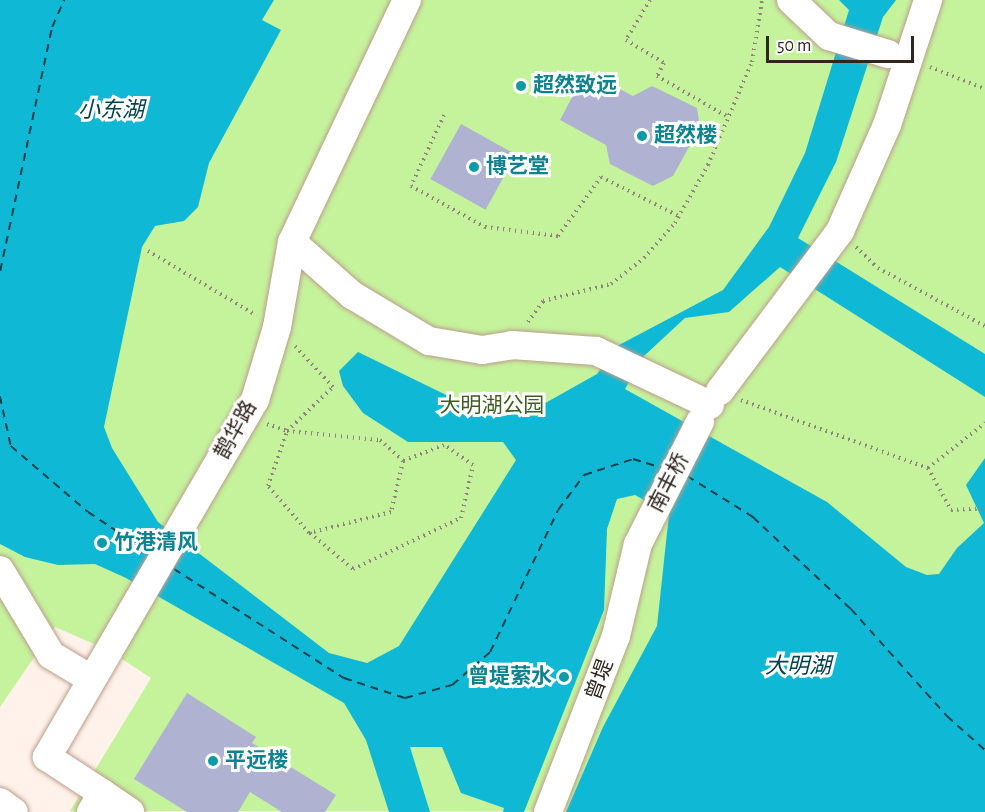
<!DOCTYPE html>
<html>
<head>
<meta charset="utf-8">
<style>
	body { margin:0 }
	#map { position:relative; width:985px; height:812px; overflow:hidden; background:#fff2ea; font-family:"Alegreya Sans","Noto Sans SC",sans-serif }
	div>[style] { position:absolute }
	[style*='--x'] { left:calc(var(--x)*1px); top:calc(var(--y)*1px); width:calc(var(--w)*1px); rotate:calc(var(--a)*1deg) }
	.green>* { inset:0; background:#c5f39c }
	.water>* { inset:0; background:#0fb9d5 }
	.ferry>* { height:1.5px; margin-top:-0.75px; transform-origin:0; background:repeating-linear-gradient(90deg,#00424d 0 8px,transparent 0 14px) }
	.building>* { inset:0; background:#afb2d1; transform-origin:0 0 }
	.path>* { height:4px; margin-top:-2px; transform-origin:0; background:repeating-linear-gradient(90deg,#90837b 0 1.5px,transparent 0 6px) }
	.roads { filter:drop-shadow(0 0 2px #bc9e8b) drop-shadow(0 0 2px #bc9e8b) }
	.minor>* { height:28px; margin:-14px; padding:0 14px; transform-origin:14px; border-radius:14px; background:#fff }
	.dots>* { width:16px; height:16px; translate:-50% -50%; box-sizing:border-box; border:3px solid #fff; border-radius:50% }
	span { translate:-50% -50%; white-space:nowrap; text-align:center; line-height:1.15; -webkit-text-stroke:6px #fff; paint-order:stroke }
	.culture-label { font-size:21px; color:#0d838f; font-weight:700 }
	.left { translate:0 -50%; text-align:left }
	.right { translate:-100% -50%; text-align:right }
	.park-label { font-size:21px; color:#405e22 }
	.street-label { font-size:21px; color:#31251d }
	.water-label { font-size:22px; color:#00424d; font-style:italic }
	.scale { position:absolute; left:766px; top:36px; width:148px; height:27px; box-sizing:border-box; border:3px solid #31251d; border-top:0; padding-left:8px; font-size:18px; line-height:21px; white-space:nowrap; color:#31251d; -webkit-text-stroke:4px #fff; paint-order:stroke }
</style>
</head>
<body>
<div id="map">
	<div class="green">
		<i style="clip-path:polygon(0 0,985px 0,985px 812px,70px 811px,151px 678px,108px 650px,55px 627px,0 707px)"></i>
	</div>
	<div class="water">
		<i style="clip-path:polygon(0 0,274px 0,262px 20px,281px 30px,209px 163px,198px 207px,184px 221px,155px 226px,142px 247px,104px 427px,112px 448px,158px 522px,329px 653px,367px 663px,399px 646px,516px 460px,503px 442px,408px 442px,363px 413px,343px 386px,339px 371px,358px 352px,477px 410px,540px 406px,597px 374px,619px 345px,723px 290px,769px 227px,805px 153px,849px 10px,839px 0,896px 0,883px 17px,836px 162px,798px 238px,985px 354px,985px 397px,780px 267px,729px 312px,685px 318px,644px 356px,625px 389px,827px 502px,906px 567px,927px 575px,939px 574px,957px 548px,984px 523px,966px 485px,985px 458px,985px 812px,566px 812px,603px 727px,657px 626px,669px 514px,635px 495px,617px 499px,607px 529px,604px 610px,524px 812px,503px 812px,504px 808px,461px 793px,442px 747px,410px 747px,430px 812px,389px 812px,366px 740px,344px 703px,126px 578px,95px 564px,58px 565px,25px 557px,0 544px)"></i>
	</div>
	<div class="ferry">
		<i style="--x:0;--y:271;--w:249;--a:-78"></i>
		<i style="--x:52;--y:27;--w:30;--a:-66"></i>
		<i style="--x:0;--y:396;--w:51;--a:77.6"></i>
		<i style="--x:11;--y:446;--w:101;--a:40.6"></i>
		<i style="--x:88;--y:512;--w:74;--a:33.5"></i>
		<i style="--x:687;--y:476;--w:78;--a:31.8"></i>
		<i style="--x:753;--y:517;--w:134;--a:43.2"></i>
		<i style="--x:851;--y:609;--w:144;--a:48.1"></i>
		<i style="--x:947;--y:716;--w:51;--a:41.8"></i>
		<i style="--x:174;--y:569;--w:202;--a:32.7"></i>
		<i style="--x:344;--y:678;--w:64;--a:18.2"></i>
		<i style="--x:405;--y:698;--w:49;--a:-15.5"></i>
		<i style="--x:452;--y:685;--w:50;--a:-41"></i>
		<i style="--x:490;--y:652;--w:157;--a:-64.4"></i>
		<i style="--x:558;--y:510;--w:44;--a:-53.4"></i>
		<i style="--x:584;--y:475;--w:52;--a:-18.1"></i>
		<i style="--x:633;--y:459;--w:31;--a:17"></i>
	</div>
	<div class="building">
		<i style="clip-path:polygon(586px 71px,633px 96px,652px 86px,697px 108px,700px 127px,673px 176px,653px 186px,610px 164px,606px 145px,560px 120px)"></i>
		<i style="left:461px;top:124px;width:63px;height:63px;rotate:29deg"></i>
		<i style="clip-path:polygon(187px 693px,256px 737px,252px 743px,336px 795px,325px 812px,282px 812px,250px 792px,238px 812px,187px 812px,134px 779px)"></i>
	</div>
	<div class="path">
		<i style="--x:650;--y:0;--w:47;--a:121"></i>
		<i style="--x:626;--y:40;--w:44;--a:31.2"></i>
		<i style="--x:664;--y:63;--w:15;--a:118"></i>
		<i style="--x:657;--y:76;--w:82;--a:30"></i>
		<i style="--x:930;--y:67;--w:59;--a:21.8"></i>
		<i style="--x:444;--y:115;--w:78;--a:114.9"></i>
		<i style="--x:411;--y:186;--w:85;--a:29"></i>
		<i style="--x:485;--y:227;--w:74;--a:7"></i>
		<i style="--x:558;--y:236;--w:73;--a:-53.9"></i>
		<i style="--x:601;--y:177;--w:87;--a:26.6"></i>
		<i style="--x:856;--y:247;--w:30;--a:44"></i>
		<i style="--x:878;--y:268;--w:122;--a:28.5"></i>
		<i style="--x:148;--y:251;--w:126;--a:30.7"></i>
		<i style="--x:528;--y:322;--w:26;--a:-54"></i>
		<i style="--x:543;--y:301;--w:70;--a:-14"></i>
		<i style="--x:611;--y:284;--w:42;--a:-38.2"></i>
		<i style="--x:644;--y:258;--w:47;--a:-48.5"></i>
		<i style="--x:675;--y:223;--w:67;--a:-60.4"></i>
		<i style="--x:708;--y:165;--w:112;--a:-66.9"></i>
		<i style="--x:752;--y:62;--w:63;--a:-80.8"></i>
		<i style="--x:741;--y:400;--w:199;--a:20"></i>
		<i style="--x:928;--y:468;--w:48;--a:61.3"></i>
		<i style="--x:951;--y:510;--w:34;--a:-3"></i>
		<i style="--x:267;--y:424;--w:21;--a:19"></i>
		<i style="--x:287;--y:431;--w:93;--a:5.5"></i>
		<i style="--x:380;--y:440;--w:31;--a:42"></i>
		<i style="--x:403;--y:461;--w:52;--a:103.2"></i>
		<i style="--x:391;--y:512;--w:85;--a:165.6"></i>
		<i style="--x:309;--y:533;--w:62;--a:-131.1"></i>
		<i style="--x:268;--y:486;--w:58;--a:-70.9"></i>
		<i style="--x:287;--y:431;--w:64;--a:-43.7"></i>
		<i style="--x:333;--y:387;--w:57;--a:-132.9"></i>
		<i style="--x:928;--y:468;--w:73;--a:-38.3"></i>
		<i style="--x:310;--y:533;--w:56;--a:39.9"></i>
		<i style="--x:353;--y:569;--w:119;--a:-25.3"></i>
		<i style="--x:461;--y:518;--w:54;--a:-77.2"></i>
		<i style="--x:473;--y:465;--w:35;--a:-145"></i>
		<i style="--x:444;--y:445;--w:44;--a:158.7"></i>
	</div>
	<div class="roads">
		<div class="minor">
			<i style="--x:791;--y:0;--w:52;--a:43.5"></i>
			<i style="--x:829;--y:36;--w:62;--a:17"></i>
			<i style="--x:292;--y:242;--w:80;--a:41.5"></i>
			<i style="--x:352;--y:295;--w:90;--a:30.9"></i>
			<i style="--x:429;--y:341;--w:54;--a:9.6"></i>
			<i style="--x:482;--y:350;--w:30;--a:-9"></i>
			<i style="--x:512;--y:345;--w:84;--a:4.1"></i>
			<i style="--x:596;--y:351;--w:126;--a:25.3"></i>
			<i style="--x:720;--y:391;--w:200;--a:-53.1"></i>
			<i style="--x:840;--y:231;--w:116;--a:-66.1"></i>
			<i style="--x:887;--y:125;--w:132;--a:-71.8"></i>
			<i style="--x:0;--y:570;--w:99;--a:59"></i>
			<i style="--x:51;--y:655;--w:47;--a:31"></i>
			<i style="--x:102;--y:793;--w:34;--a:34"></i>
			<i style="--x:0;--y:802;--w:17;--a:36"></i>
			<i style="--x:91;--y:812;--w:22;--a:-60"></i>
			<i style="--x:102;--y:793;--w:66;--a:-146.8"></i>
			<i style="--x:47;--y:757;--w:413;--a:-59.8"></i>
			<i style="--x:255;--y:400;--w:76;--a:-73.2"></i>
			<i style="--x:277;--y:327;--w:86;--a:-80"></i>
			<i style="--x:292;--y:242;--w:268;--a:-64.6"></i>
			<i style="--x:548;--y:812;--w:189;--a:-68.9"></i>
			<i style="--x:616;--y:636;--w:95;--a:-76.6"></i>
			<i style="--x:638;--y:544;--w:137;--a:-63.1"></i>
		</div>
	</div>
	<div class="dots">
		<i style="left:521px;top:86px;background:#0f9aa8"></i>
		<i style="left:642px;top:136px;background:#0f9aa8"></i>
		<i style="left:474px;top:167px;background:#0f9aa8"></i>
		<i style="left:102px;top:543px;background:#0f9aa8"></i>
		<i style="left:564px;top:677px;background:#0f9aa8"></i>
		<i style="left:213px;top:761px;background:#0f9aa8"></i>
	</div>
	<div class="culture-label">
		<span class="left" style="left:533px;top:86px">超然致远</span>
		<span class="left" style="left:654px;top:136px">超然楼</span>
		<span class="left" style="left:486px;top:167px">博艺堂</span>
		<span class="left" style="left:114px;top:543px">竹港清风</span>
		<span class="right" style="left:552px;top:677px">曾堤萦水</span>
		<span class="left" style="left:225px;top:761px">平远楼</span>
	</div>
	<div class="park-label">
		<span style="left:492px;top:406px">大明湖公园</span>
	</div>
	<div class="street-label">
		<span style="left:236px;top:430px;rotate:-61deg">鹊华路</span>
		<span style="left:669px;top:483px;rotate:-63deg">南丰桥</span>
		<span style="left:600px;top:680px;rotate:-70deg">曾堤</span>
	</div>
	<div class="water-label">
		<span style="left:111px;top:111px">小东湖</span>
		<span style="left:798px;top:667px">大明湖</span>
	</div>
	<div class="scale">50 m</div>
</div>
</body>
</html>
